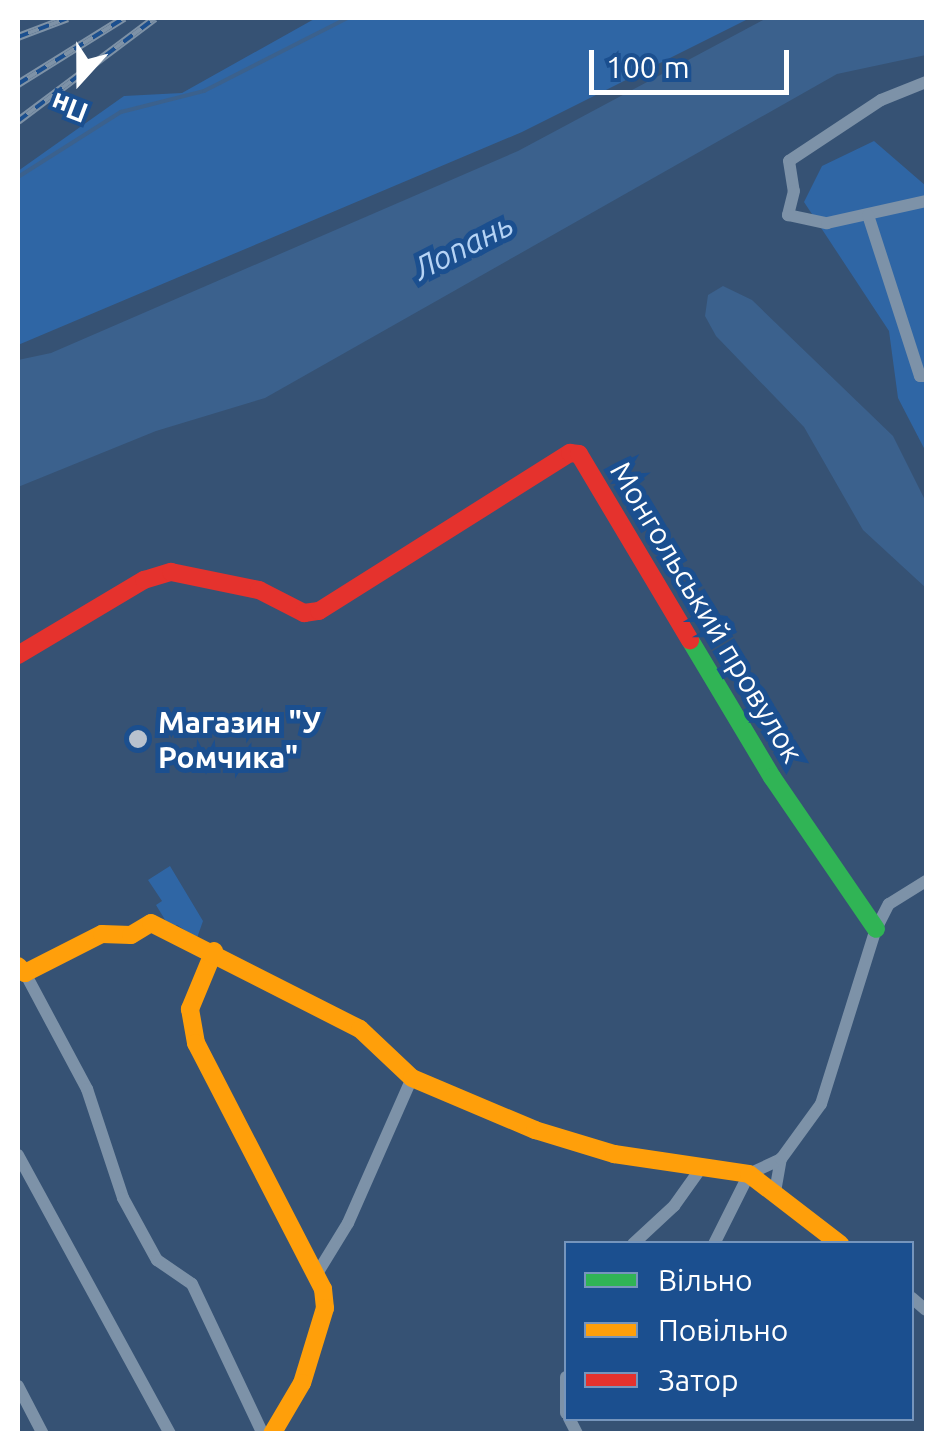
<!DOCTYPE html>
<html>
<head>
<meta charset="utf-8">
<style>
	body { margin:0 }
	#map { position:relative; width:944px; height:1451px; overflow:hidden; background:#365274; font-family:Ubuntu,sans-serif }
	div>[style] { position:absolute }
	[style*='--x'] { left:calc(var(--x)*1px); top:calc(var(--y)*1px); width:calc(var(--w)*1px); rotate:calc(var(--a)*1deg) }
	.green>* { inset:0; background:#2f66a5 }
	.water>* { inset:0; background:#3b618d }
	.stream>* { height:4px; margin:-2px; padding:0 2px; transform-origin:2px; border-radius:2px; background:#3b618d }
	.street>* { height:12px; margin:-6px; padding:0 6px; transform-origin:6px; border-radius:6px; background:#7d92a8 }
	.fast>* { height:18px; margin:-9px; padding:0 9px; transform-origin:9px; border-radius:9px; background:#30b455 }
	.slow>* { height:18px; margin:-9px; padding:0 9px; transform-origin:9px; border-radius:9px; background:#ff9f0a }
	.jam>* { height:18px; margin:-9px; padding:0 9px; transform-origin:9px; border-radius:9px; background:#e5322d }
	.rail>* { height:8px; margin-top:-4px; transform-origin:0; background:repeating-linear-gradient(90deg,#1b4f8f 0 11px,#7e92a7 0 22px); box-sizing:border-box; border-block:2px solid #7e92a7 }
	.dots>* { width:28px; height:28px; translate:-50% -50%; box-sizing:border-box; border:5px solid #1b4f8f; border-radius:50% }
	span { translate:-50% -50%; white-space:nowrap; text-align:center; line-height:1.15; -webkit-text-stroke:10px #1b4f8f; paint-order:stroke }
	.street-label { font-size:30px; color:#fff }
	.poi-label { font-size:30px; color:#fff; font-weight:700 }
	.left { translate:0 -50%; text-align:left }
	.water-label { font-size:32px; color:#b5d3f5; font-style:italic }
	.frame { position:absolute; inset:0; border:20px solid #fff; pointer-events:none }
	.legend { position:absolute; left:564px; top:1241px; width:350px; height:180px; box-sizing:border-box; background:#1b4f8f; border:2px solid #7695bc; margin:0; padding:12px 18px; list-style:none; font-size:30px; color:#fff }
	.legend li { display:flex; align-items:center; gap:20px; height:50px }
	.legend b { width:50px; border:2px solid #7695bc }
	.north { position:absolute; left:30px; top:30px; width:100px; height:100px; -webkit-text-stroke:8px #1b4f8f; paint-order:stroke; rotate:201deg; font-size:28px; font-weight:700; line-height:40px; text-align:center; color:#fff }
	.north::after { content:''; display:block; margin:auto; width:35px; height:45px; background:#fff; clip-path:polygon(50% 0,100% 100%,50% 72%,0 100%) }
	.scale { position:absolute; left:589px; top:50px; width:200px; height:45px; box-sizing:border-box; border:5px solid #fff; border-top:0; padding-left:12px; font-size:30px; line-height:35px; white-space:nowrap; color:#fff; -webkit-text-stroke:8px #1b4f8f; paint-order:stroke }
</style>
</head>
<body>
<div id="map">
	<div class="green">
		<i style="clip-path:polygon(316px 18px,750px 18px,522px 132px,18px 345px,18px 171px,124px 96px,182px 93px)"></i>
		<i style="clip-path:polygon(874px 141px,926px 186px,926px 452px,898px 398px,889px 331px,804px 202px,822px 166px)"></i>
		<i style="clip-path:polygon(170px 866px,203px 921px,197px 938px,177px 925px,170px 928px,156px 905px,162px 901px,148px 880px)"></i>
	</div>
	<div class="water">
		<i style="clip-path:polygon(767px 18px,926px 18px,926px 55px,837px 74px,265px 398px,156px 431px,18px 487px,18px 360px,51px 353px,518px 151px)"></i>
		<i style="clip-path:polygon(723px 286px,752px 300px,893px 436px,926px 502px,926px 588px,863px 530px,804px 427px,716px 336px,705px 316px,708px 295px)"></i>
	</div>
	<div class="stream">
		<i style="--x:18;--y:177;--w:122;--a:-32.3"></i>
		<i style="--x:121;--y:112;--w:86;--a:-14.2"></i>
		<i style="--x:204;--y:91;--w:161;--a:-27"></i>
	</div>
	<div class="street">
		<i style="--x:926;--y:82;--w:48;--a:158.2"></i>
		<i style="--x:881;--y:100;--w:110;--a:146.5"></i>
		<i style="--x:789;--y:161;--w:30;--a:81"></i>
		<i style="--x:794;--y:191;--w:25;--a:104"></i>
		<i style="--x:788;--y:215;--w:40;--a:12"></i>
		<i style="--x:827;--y:223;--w:101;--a:-12.5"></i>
		<i style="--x:868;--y:215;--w:169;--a:72.1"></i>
		<i style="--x:920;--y:376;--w:6;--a:0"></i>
		<i style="--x:25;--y:973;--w:132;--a:61.9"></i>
		<i style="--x:87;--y:1089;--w:115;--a:71.7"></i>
		<i style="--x:123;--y:1198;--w:71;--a:61.3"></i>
		<i style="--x:157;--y:1260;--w:42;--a:34.4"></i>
		<i style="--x:192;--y:1284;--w:166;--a:64.7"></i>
		<i style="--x:18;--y:1155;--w:318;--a:61.4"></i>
		<i style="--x:775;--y:1192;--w:34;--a:-80"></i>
		<i style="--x:633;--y:1244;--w:56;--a:-42.8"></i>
		<i style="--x:674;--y:1206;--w:47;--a:-54.6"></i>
		<i style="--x:714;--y:1244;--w:78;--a:-63.4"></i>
		<i style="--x:749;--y:1174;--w:35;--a:-25"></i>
		<i style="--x:781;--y:1159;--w:68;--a:-54"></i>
		<i style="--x:821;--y:1104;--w:183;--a:-72.6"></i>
		<i style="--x:876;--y:929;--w:28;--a:-63"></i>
		<i style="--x:889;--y:904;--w:44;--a:-31.9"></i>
		<i style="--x:318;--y:1272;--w:57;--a:-58.5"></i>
		<i style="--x:348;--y:1223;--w:158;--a:-66.2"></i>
		<i style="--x:912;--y:1298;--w:18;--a:41"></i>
		<i style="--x:566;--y:1377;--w:36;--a:90"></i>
		<i style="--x:18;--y:1386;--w:54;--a:62.5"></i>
		<i style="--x:569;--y:1418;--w:18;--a:63"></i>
	</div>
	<div class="fast">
		<i style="--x:690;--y:640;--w:160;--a:59.1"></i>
		<i style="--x:772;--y:777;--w:184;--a:55.6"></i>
	</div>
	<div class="slow">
		<i style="--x:214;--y:951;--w:63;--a:112.5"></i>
		<i style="--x:190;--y:1009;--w:35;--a:80"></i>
		<i style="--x:196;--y:1043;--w:277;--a:62.7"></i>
		<i style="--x:323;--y:1289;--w:19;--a:84"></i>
		<i style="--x:325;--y:1308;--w:78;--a:107"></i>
		<i style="--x:302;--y:1383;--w:59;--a:120.5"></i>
		<i style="--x:18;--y:966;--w:10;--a:45"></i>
		<i style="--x:25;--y:973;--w:86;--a:-26.9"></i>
		<i style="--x:102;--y:934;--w:29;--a:2"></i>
		<i style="--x:131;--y:935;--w:23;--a:-31"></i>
		<i style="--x:151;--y:923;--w:234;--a:26.9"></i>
		<i style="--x:360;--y:1029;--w:71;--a:43.3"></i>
		<i style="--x:412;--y:1078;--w:134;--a:22.9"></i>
		<i style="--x:535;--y:1130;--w:83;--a:16.9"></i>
		<i style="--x:614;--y:1154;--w:136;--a:8.4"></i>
		<i style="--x:749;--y:1174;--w:115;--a:37.6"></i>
	</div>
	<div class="jam">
		<i style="--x:18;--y:655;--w:147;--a:-30.8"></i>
		<i style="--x:144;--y:580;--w:28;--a:-17"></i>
		<i style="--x:171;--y:572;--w:90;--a:11.6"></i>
		<i style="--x:259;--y:590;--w:51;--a:27.1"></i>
		<i style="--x:304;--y:613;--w:15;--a:-8"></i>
		<i style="--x:319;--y:611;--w:297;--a:-32.2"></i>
		<i style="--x:570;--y:453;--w:9;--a:6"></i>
		<i style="--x:579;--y:454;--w:217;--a:59.2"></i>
	</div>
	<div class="rail">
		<i style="--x:18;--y:37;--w:53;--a:-20.8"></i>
		<i style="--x:18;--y:84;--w:125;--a:-31.9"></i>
		<i style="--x:18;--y:121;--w:171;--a:-36.9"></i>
	</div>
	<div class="dots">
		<i style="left:138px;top:739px;background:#b9c2ce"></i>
	</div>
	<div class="street-label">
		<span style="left:707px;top:612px;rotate:59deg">Монгольський провулок</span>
	</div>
	<div class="poi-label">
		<span class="left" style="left:158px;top:739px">Магазин "У<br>Ромчика"</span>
	</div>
	<div class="water-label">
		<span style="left:463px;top:246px;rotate:-27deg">Лопань</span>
	</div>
	<div class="frame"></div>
	<ul class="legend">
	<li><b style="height:12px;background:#30b455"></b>Вільно</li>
	<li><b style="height:12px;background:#ff9f0a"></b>Повільно</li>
	<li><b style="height:12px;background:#e5322d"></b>Затор</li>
	</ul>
	<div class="north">Пн</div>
	<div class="scale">100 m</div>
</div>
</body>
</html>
